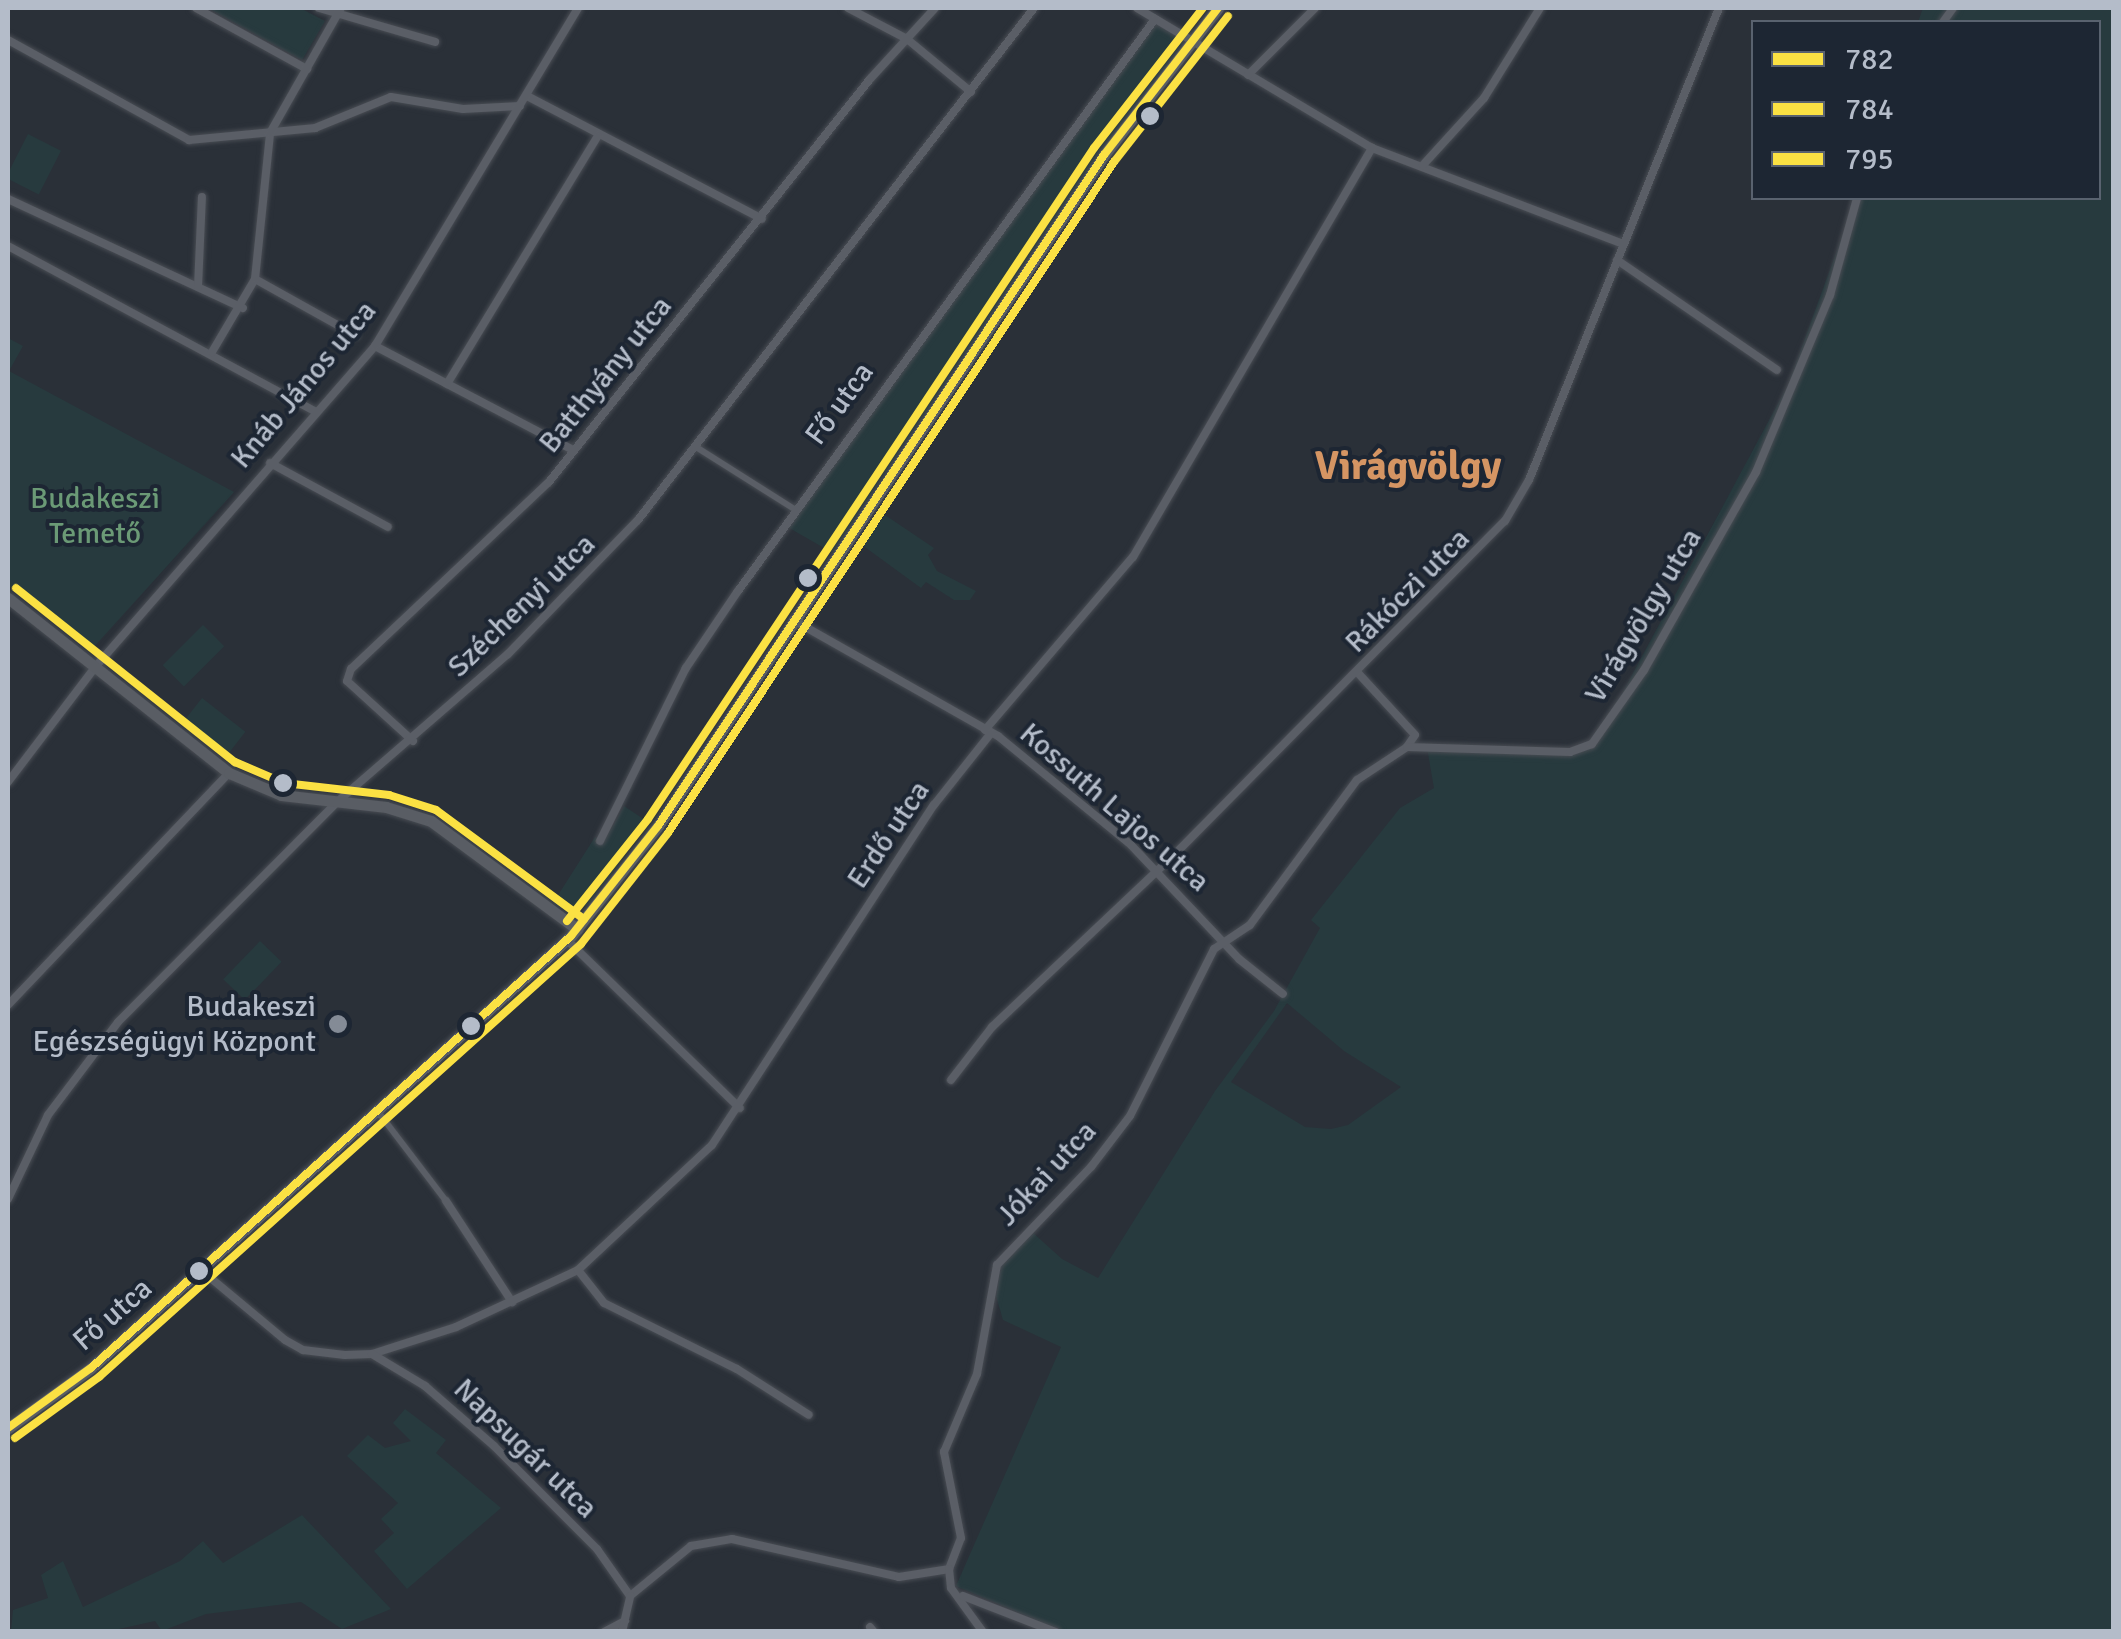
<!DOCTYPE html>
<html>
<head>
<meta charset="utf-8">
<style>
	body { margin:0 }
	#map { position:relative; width:2121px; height:1639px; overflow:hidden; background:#2a3038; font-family:Signika,sans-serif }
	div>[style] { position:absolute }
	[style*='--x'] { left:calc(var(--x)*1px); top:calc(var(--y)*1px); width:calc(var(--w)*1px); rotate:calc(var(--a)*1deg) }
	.green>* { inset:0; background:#273a3e; transform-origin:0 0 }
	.roads { filter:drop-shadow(0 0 2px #484c53) drop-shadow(0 0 2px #484c53) }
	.pedestrian>* { height:6px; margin:-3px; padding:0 3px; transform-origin:3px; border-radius:3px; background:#5a5e66 }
	.minor>* { height:8px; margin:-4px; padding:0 4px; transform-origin:4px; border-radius:4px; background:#5a5e66 }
	.secondary>* { height:11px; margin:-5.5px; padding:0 5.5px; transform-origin:5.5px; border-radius:5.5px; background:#595d64 }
	.bus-1>* { height:8px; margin:-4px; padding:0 4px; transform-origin:4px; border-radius:4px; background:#fbe143 }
	.bus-2>* { height:8px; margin:-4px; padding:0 4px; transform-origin:4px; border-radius:4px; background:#fbe143 }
	.bus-3>* { height:8px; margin:-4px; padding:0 4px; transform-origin:4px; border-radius:4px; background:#fbe143 }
	.dots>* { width:28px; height:28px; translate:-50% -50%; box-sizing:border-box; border:5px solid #1d2633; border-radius:50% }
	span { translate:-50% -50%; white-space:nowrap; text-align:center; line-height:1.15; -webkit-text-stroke:8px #1d2633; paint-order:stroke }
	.street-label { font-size:30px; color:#b4bcc9 }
	.park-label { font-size:30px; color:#6b9a76 }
	.poi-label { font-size:30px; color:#b4bcc9 }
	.right { translate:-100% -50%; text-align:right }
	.district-label { font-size:40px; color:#d59563; font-weight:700 }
	.frame { position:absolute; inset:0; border:10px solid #b4bcc9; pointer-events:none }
	.legend { position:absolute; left:1751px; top:20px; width:350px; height:180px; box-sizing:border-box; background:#1d2633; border:2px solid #59626f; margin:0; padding:12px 18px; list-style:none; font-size:30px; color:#b4bcc9 }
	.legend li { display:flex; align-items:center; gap:20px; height:50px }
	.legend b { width:50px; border:2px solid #59626f }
</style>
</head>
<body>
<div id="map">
	<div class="green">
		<i style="clip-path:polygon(208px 8px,300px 8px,325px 21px,302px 60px)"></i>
		<i style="clip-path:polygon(evenodd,1923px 8px,2113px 8px,2113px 1631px,1065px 1632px,956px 1586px,1061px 1347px,1003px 1320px,996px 1296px,1001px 1266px,1032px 1232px,1062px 1259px,1098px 1278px,1215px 1091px,1274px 1011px,1320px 928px,1311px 920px,1400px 808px,1434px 788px,1427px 748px,1585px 748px,1611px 714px,1788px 385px,1856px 198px,2098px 198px,2098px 22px,1918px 22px,1923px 8px,1287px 1003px,1344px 1051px,1401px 1087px,1348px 1125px,1331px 1129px,1305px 1127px,1231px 1082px,1287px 1003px)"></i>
		<i style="clip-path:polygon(1155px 19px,1193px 44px,1104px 155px,838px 556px,784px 525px)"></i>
		<i style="left:28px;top:134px;width:37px;height:49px;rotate:27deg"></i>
		<i style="clip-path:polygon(8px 338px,23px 346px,9px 371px,234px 492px,93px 648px,8px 585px)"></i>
		<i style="clip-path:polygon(885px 515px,934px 548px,928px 555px,937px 571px,976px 591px,970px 600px,954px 600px,926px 582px,921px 588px,862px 545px)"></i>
		<i style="left:203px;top:625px;width:30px;height:57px;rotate:45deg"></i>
		<i style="left:202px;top:698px;width:55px;height:28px;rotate:38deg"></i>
		<i style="clip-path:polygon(624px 806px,648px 822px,590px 904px,568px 912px,553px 903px,595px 837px,605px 840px)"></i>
		<i style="left:260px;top:941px;width:30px;height:53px;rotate:44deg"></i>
		<i style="clip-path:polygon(405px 1409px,446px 1440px,436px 1453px,501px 1508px,407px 1589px,374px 1551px,394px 1533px,381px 1519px,398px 1503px,347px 1456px,368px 1435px,385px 1448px,411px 1441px,393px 1423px)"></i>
		<i style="clip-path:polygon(302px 1515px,391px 1609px,342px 1629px,301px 1602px,206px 1614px,162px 1631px,155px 1621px,110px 1631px,11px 1631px,13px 1610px,48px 1598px,41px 1575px,63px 1561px,83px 1607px,180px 1561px,203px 1541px,223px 1563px)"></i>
	</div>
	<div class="roads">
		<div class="pedestrian">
			<i style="--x:696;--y:447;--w:116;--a:32.3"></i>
			<i style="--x:379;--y:1113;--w:111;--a:52.7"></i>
		</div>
		<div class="minor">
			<i style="--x:196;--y:8;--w:127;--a:28.8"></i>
			<i style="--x:319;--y:8;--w:121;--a:16.3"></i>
			<i style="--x:848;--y:8;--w:67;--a:27.7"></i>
			<i style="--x:907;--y:39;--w:83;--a:39.6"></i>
			<i style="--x:1137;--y:8;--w:274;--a:30.8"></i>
			<i style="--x:1372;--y:148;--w:269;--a:20.9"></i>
			<i style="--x:1943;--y:22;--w:17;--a:-54"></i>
			<i style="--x:8;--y:40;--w:207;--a:28.9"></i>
			<i style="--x:189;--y:140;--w:127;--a:-5.4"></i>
			<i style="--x:315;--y:128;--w:82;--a:-22.2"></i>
			<i style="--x:391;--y:97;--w:73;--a:9.5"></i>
			<i style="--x:463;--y:109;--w:57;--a:-3"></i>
			<i style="--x:1248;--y:75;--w:95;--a:-45"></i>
			<i style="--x:527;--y:96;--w:265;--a:27.6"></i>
			<i style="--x:1423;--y:165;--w:91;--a:-47.7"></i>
			<i style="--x:1484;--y:98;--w:106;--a:-58.1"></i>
			<i style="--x:8;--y:199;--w:259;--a:24.9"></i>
			<i style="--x:8;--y:246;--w:348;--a:28.3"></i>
			<i style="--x:1617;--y:260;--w:194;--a:34.5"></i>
			<i style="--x:255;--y:279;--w:115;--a:29.2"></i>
			<i style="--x:198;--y:287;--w:90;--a:-87.5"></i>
			<i style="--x:375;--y:346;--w:221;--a:27.7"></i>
			<i style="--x:212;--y:352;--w:85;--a:-59.5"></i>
			<i style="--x:255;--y:279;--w:147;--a:-84.1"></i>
			<i style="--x:270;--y:133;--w:144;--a:-60.4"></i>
			<i style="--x:447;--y:384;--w:290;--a:-58.7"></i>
			<i style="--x:270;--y:463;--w:134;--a:28.5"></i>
			<i style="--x:793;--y:620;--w:236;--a:29.5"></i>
			<i style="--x:998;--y:736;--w:172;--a:39.3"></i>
			<i style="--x:1131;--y:845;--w:157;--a:46.5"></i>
			<i style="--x:1239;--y:959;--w:56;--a:38.5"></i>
			<i style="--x:1358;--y:673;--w:84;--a:47.4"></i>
			<i style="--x:1415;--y:735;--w:14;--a:124"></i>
			<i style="--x:985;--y:730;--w:228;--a:-49.5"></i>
			<i style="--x:1133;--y:557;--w:474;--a:-59.7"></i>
			<i style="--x:413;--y:741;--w:89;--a:-137.7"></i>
			<i style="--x:347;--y:681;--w:13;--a:-72"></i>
			<i style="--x:351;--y:669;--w:272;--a:-43.4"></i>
			<i style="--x:549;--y:482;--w:515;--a:-51.46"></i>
			<i style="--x:870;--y:79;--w:96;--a:-47.5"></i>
			<i style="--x:8;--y:782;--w:146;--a:-52.8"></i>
			<i style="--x:96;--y:666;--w:425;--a:-48.9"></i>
			<i style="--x:375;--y:346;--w:394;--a:-59"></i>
			<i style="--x:600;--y:841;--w:193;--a:-63.6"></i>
			<i style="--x:686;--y:668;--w:93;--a:-56"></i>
			<i style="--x:738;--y:591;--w:708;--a:-53.91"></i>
			<i style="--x:567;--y:940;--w:241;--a:44.2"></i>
			<i style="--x:8;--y:1005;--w:320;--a:-46.4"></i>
			<i style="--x:951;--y:1080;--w:67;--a:-52.3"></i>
			<i style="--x:992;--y:1027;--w:246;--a:-43.4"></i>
			<i style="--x:1171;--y:858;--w:474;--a:-45.3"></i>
			<i style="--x:1505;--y:521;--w:48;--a:-59.7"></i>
			<i style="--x:1529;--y:480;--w:509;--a:-68.07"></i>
			<i style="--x:8;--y:1199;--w:93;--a:-64.5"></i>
			<i style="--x:48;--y:1115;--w:116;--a:-53"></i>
			<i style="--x:118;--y:1022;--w:310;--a:-45.1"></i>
			<i style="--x:337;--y:802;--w:226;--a:-40.9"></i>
			<i style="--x:508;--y:654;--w:187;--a:-45.9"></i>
			<i style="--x:638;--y:520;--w:647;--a:-52.28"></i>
			<i style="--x:446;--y:1201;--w:121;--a:56.8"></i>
			<i style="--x:201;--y:1270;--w:109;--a:39.8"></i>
			<i style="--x:285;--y:1340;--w:21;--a:29"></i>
			<i style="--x:303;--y:1350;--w:42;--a:6.8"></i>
			<i style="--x:345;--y:1355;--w:27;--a:-2"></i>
			<i style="--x:372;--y:1354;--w:88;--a:-17.8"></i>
			<i style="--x:456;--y:1327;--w:135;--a:-25"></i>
			<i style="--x:578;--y:1270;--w:183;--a:-43"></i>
			<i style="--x:712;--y:1145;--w:406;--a:-56.9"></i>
			<i style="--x:934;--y:805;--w:92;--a:-51.6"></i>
			<i style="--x:578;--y:1270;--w:42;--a:51.8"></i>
			<i style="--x:604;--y:1303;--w:148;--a:26.4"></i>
			<i style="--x:737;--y:1369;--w:85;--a:32.6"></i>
			<i style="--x:372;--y:1354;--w:62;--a:31.1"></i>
			<i style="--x:425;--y:1386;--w:91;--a:41"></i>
			<i style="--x:494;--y:1446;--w:146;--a:45"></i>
			<i style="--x:597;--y:1549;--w:57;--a:54.9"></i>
			<i style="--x:949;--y:1569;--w:33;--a:-69"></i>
			<i style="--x:961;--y:1538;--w:88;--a:-101.2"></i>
			<i style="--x:944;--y:1452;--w:85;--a:-67.1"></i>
			<i style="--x:977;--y:1374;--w:111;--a:-79.6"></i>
			<i style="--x:997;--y:1265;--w:136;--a:-46.2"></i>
			<i style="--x:1091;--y:1167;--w:64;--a:-52.6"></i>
			<i style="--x:1130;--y:1116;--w:187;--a:-63.3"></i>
			<i style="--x:1214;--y:949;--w:43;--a:-33.7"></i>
			<i style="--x:1250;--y:925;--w:180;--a:-53.6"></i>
			<i style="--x:1357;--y:780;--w:60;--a:-33.4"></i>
			<i style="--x:1407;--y:747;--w:163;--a:1.8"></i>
			<i style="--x:1570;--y:752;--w:23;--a:-20"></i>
			<i style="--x:1592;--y:744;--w:90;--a:-54.9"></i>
			<i style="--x:1644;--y:670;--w:227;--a:-60.5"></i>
			<i style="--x:1756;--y:472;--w:192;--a:-67.3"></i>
			<i style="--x:1830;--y:295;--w:101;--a:-74.4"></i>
			<i style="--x:630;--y:1596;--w:79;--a:-39.3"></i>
			<i style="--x:691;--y:1546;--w:42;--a:-9.7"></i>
			<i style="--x:732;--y:1539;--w:171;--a:12.8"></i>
			<i style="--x:899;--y:1577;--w:51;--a:-9.1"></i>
			<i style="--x:949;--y:1569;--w:19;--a:84"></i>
			<i style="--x:951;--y:1588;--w:54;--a:54"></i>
			<i style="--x:963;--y:1596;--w:100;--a:21.2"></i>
			<i style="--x:870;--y:1627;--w:6;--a:51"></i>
			<i style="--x:604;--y:1632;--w:24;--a:-28"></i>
			<i style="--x:622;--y:1632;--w:37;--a:-77"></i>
		</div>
		<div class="secondary">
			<i style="--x:8;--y:598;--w:282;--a:38.4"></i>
			<i style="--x:229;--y:773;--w:56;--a:22.9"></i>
			<i style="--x:281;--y:795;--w:106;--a:6.5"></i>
			<i style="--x:386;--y:807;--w:47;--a:17.3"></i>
			<i style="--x:431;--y:821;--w:182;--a:36.5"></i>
			<i style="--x:8;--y:1428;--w:102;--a:-35.9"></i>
			<i style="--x:91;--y:1368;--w:646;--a:-41.99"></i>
			<i style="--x:571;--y:936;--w:140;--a:-51.7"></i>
			<i style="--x:658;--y:826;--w:806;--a:-56.39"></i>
			<i style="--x:1104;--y:155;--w:186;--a:-52.2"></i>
		</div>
	</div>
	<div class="bus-1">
		<i style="--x:8;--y:1428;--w:102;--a:-35.9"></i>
		<i style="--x:91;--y:1368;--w:646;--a:-41.99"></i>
		<i style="--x:571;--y:936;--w:140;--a:-51.7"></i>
		<i style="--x:658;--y:826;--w:806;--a:-56.39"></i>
		<i style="--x:1104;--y:155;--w:186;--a:-52.2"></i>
	</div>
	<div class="bus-2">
		<i style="--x:15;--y:1438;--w:104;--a:-36"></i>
		<i style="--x:99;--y:1377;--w:648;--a:-41.93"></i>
		<i style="--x:581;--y:944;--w:141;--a:-51.9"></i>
		<i style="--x:668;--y:833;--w:806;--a:-56.39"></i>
		<i style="--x:1114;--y:162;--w:185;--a:-52"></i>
	</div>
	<div class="bus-3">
		<i style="--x:16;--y:588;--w:280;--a:38.5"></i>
		<i style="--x:235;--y:762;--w:53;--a:23.2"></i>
		<i style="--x:284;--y:783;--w:106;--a:6.5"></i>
		<i style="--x:389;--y:795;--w:49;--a:17.7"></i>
		<i style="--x:436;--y:810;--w:184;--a:36.4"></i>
		<i style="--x:567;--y:921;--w:130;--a:-51.5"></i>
		<i style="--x:648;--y:819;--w:806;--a:-56.39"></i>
		<i style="--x:1094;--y:148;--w:177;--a:-52.1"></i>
	</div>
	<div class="dots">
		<i style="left:1150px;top:116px;background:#b4bcc9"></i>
		<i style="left:808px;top:578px;background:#b4bcc9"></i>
		<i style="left:283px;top:783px;background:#b4bcc9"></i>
		<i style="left:338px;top:1024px;background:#848b96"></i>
		<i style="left:471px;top:1026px;background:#b4bcc9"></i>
		<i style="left:199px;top:1271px;background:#b4bcc9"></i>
	</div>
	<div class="street-label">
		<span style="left:606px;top:375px;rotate:-51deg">Batthyány utca</span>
		<span style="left:304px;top:385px;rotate:-50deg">Knáb János utca</span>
		<span style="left:840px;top:404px;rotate:-54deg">Fő utca</span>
		<span style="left:1408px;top:591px;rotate:-45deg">Rákóczi utca</span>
		<span style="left:522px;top:606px;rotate:-44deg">Széchenyi utca</span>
		<span style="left:1644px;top:616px;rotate:-59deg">Virágvölgy utca</span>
		<span style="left:1114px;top:808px;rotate:41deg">Kossuth Lajos utca</span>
		<span style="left:889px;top:835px;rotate:-56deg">Erdő utca</span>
		<span style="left:1047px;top:1174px;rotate:-47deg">Jókai utca</span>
		<span style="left:113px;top:1315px;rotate:-41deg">Fő utca</span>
		<span style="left:525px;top:1449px;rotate:44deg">Napsugár utca</span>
	</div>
	<div class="park-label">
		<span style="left:95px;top:516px">Budakeszi<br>Temető</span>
	</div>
	<div class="poi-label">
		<span class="right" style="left:316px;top:1024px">Budakeszi<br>Egészségügyi Központ</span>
	</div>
	<div class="district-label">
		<span style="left:1408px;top:466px">Virágvölgy</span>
	</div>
	<div class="frame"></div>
	<ul class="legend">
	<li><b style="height:12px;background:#fbe143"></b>782</li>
	<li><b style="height:12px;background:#fbe143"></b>784</li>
	<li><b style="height:12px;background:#fbe143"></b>795</li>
	</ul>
</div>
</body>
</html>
